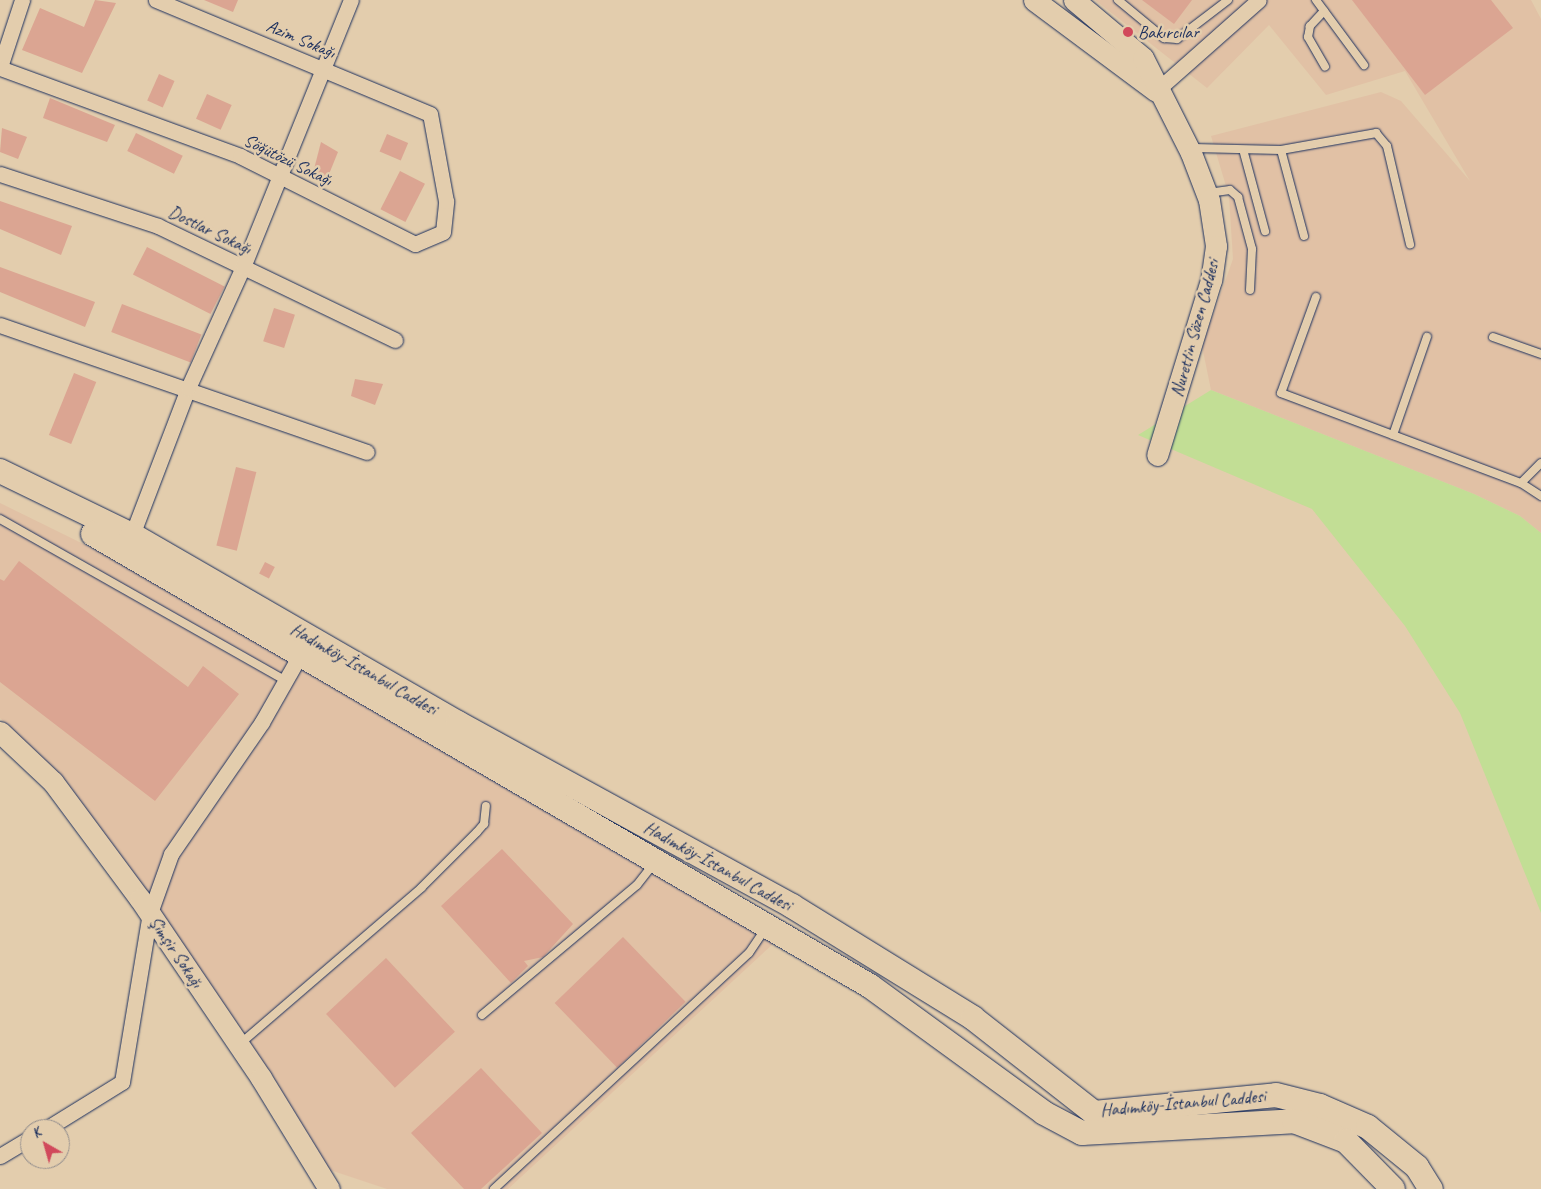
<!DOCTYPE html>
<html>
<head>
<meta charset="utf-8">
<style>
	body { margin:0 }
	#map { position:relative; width:1541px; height:1189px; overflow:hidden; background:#e3cdad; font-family:Caveat,sans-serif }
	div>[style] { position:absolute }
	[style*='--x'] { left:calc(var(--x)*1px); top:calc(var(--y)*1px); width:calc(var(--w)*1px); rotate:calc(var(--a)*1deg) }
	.built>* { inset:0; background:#e1c1a5 }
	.green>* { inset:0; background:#c2de95 }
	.building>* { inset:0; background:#dba592; transform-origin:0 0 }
	.roads { filter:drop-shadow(0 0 1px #1b2f5e) drop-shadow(0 0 1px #1b2f5e) }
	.lane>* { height:8px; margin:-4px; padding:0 4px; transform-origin:4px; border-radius:4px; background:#e3cdad }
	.street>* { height:15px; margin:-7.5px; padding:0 7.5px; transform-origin:7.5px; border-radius:7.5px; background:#e3cdad }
	.secondary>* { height:21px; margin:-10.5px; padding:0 10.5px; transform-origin:10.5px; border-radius:10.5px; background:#e3cdad }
	.primary>* { height:24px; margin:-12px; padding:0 12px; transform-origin:12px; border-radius:12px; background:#e3cdad }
	.dots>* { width:14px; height:14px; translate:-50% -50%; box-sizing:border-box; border:2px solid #e3cdad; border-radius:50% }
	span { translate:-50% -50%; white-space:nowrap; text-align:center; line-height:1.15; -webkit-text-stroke:5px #e3cdad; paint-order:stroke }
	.poi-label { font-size:18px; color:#1b2f5e }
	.left { translate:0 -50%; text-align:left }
	.street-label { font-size:18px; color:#1b2f5e }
	.north { position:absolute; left:20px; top:1119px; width:50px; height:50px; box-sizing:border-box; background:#e3cdad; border:1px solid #938e8d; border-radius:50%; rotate:322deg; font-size:14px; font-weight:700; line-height:20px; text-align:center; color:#1b2f5e }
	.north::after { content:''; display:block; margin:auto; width:18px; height:22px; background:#d1495b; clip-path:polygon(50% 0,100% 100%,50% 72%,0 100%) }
</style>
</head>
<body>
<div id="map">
	<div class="built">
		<i style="clip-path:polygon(1095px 0,1531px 0,1541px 19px,1541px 533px,1520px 516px,1474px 494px,1211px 390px,1202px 346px,1233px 259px,1229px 196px,1211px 136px,1381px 92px,1401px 101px,1470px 181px,1405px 71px,1326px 95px,1269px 25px,1207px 88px)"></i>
		<i style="clip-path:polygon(0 503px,122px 563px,774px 943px,508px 1189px,387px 1189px,327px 1169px,60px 775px,0 718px)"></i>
	</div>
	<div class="green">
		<i style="clip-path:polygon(1211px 390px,1474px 494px,1520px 516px,1541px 533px,1541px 913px,1460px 713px,1405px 626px,1312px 509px,1138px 435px)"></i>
	</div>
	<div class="building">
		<i style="clip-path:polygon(95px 0,116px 3px,82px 73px,22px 50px,40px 8px,84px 27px)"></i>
		<i style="clip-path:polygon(204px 0,238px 0,233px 12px)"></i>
		<i style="clip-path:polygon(1142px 0,1192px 0,1174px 24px)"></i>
		<i style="clip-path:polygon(1352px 0,1491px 0,1513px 28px,1425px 95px)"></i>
		<i style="left:159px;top:74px;width:17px;height:29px;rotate:24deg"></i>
		<i style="left:207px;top:94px;width:27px;height:27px;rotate:24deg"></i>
		<i style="clip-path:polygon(50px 98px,115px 125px,107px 142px,43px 118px)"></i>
		<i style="clip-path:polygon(2px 128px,27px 137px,18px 159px,0 152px)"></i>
		<i style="left:136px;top:133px;width:52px;height:20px;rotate:26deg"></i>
		<i style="left:387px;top:134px;width:23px;height:19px;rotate:23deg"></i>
		<i style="clip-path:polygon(321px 142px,338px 152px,327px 179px,313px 173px)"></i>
		<i style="left:400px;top:171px;width:28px;height:43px;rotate:27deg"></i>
		<i style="clip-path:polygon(0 201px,72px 226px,61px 255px,0 229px)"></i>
		<i style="left:147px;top:247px;width:87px;height:31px;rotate:27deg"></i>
		<i style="clip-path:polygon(0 267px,95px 302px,85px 327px,0 292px)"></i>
		<i style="left:122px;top:304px;width:85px;height:30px;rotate:21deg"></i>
		<i style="left:274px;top:308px;width:22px;height:35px;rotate:18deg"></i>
		<i style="left:74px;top:373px;width:24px;height:67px;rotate:22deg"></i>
		<i style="clip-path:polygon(355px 379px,383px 384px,375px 405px,351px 396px)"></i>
		<i style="left:236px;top:467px;width:21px;height:81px;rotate:14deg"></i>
		<i style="clip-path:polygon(19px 561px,188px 687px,203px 666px,239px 694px,155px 801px,0 682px,0 579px,4px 581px)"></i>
		<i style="left:265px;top:562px;width:11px;height:13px;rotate:27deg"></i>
		<i style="clip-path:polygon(502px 849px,573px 924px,543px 957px,524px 961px,528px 966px,511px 983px,441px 906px)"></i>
		<i style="left:623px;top:937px;width:90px;height:95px;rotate:46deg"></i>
		<i style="left:386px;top:958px;width:101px;height:82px;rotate:47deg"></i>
		<i style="clip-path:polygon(481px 1068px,542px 1133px,481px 1189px,464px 1189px,411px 1133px)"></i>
	</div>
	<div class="roads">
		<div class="lane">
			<i style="--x:1118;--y:0;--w:60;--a:39.6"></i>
			<i style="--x:1164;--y:38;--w:13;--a:4"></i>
			<i style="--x:1177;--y:39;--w:64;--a:-37.4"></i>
			<i style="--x:1316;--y:0;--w:81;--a:53.6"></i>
			<i style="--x:1324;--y:11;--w:21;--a:133"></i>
			<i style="--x:1310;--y:26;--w:11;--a:100"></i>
			<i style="--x:1308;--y:37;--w:34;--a:60"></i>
			<i style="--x:1193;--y:148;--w:88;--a:1.3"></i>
			<i style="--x:1281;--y:150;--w:97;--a:-10.1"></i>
			<i style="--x:1376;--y:133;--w:17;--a:50"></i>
			<i style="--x:1387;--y:146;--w:101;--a:76.8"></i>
			<i style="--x:1281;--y:150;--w:89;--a:75"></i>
			<i style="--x:1244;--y:153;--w:81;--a:74.9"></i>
			<i style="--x:1208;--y:193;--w:22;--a:-8"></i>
			<i style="--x:1230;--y:190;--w:11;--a:41"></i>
			<i style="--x:1238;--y:197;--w:54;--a:74.9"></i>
			<i style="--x:1252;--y:249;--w:41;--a:92.8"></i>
			<i style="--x:1316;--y:297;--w:102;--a:110"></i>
			<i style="--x:1281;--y:393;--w:256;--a:20.6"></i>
			<i style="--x:1521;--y:483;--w:28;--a:-45"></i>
			<i style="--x:1493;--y:337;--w:51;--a:19.5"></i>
			<i style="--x:1393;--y:435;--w:104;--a:-70.9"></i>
			<i style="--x:1521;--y:483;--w:24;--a:33"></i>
			<i style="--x:0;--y:519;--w:329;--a:29.5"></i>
			<i style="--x:482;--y:1015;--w:202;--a:-40"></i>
			<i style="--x:637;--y:885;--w:28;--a:-52"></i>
			<i style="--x:241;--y:1043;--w:238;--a:-40.7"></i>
			<i style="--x:421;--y:888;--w:79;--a:-45"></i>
			<i style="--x:477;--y:832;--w:11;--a:-49"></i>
			<i style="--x:484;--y:824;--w:18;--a:-84"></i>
			<i style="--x:494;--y:1189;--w:347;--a:-42.8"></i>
			<i style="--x:749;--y:953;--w:30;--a:-56"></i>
		</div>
		<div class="street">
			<i style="--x:0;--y:67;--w:71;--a:-71.8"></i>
			<i style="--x:0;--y:68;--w:256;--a:20.1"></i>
			<i style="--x:240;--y:156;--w:196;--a:26.7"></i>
			<i style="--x:415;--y:244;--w:30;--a:-23"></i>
			<i style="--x:443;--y:232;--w:31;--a:-84"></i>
			<i style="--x:446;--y:201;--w:88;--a:-100.4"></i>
			<i style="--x:430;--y:114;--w:297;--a:-157.4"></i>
			<i style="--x:1156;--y:91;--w:137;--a:-41.5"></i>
			<i style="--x:0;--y:174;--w:166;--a:18.2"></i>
			<i style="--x:158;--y:226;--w:263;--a:25.7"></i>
			<i style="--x:0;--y:325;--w:388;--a:19.1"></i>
			<i style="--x:132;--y:535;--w:157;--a:-69.1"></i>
			<i style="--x:188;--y:388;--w:133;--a:-65.6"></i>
			<i style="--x:243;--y:267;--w:288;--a:-68"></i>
			<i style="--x:46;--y:1129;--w:89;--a:-31.7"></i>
			<i style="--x:122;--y:1082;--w:171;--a:-80.6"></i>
			<i style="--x:150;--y:913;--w:63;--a:-70.4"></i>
			<i style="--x:171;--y:854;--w:160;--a:-55.4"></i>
			<i style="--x:262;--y:722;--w:77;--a:-60.4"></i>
			<i style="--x:0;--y:1156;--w:35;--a:-31"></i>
		</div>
		<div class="secondary">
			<i style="--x:1034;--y:0;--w:152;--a:36.7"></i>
			<i style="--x:1074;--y:0;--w:90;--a:40"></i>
			<i style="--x:1143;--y:58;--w:106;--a:63.2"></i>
			<i style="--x:1191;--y:153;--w:50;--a:69"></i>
			<i style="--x:1209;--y:200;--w:47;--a:81.3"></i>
			<i style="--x:1216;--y:246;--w:34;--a:98"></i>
			<i style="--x:1211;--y:280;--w:183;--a:107.1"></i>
			<i style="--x:0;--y:732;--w:73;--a:43.3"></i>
			<i style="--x:53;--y:782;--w:146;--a:53.4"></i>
			<i style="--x:140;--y:899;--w:216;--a:55.9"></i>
			<i style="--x:261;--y:1078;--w:130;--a:58.5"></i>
		</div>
		<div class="primary">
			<i style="--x:0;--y:471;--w:147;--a:25.9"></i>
			<i style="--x:132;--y:535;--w:376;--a:30"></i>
			<i style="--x:458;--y:723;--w:381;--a:28.7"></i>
			<i style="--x:792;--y:906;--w:213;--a:31.7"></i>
			<i style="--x:973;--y:1018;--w:154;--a:38.1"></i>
			<i style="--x:1094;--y:1113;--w:183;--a:-5.6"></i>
			<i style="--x:1276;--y:1095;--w:45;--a:14"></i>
			<i style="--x:1320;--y:1106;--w:52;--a:23.6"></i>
			<i style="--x:1368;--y:1127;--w:63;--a:39.2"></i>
			<i style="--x:1417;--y:1167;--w:26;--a:58"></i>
			<i style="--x:93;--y:534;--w:899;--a:30.19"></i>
			<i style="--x:870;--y:986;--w:215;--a:36.1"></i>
			<i style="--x:1044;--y:1113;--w:43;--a:27.8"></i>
			<i style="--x:1082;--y:1133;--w:212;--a:-3.2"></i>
			<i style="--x:1294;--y:1121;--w:56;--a:21"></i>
			<i style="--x:1346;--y:1141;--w:67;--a:45.6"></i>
		</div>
	</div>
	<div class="dots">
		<i style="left:1128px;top:32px;background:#d1495b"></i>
	</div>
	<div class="poi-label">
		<span class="left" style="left:1138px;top:32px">Bakırcılar</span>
	</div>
	<div class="street-label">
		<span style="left:301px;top:39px;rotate:23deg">Azim Sokağı</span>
		<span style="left:288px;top:160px;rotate:26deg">Söğütözü Sokağı</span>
		<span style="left:210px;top:230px;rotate:26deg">Dostlar Sokağı</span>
		<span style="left:1195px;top:328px;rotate:-75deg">Nurettin Sözen Caddesi</span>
		<span style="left:364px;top:669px;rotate:30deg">Hadımköy-İstanbul Caddesi</span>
		<span style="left:718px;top:866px;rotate:29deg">Hadımköy-İstanbul Caddesi</span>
		<span style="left:176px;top:952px;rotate:56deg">Şimşir Sokağı</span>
		<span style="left:1183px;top:1103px;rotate:-5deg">Hadımköy-İstanbul Caddesi</span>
	</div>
	<div class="north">K</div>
</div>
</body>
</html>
